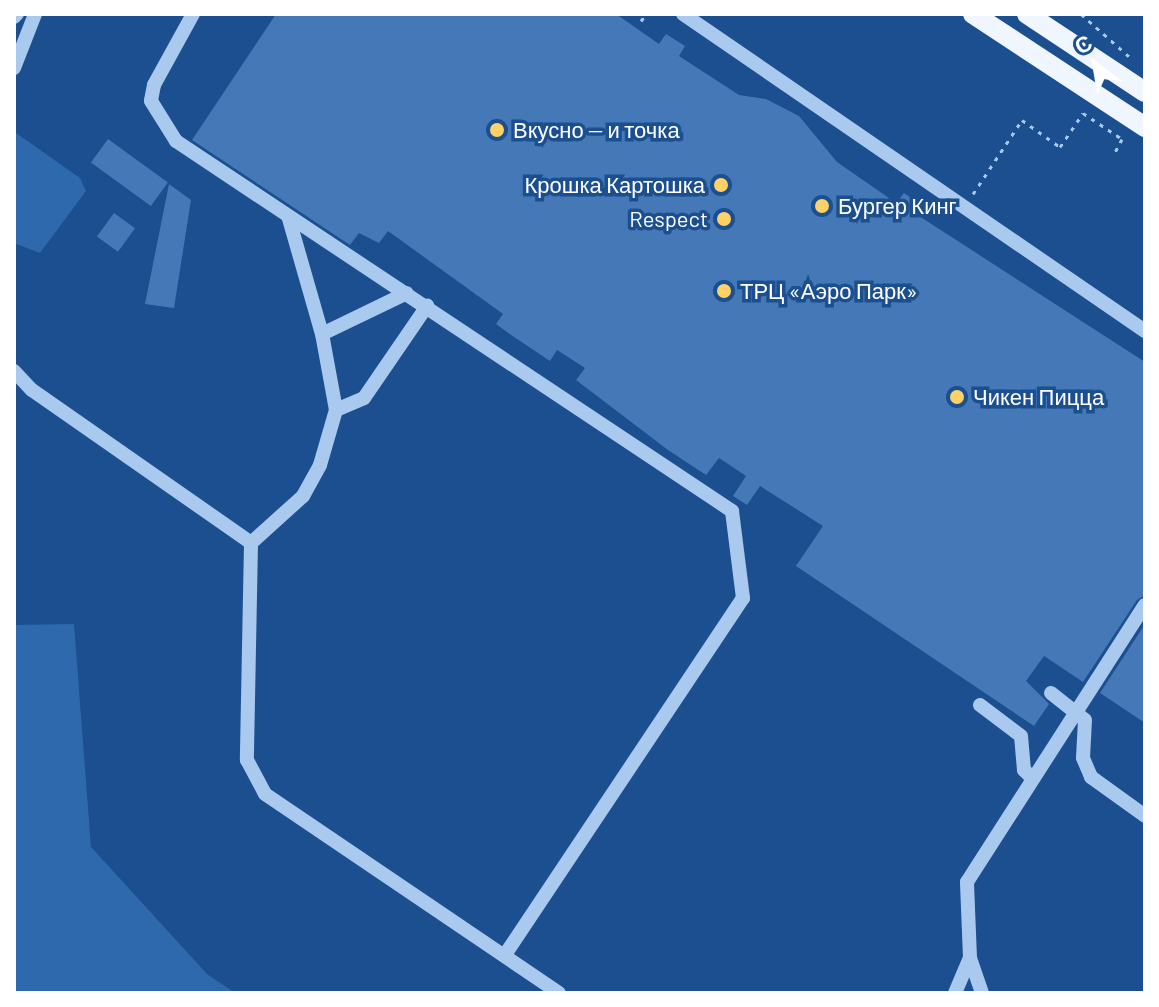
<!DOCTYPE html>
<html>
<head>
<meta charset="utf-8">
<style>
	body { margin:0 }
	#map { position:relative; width:1159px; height:1007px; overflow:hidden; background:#1b4f8f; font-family:Barlow,sans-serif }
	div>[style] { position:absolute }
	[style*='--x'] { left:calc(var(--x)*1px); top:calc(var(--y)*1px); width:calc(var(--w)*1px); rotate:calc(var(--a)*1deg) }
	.green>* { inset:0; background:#2e69ad }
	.building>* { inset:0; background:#4478b7; transform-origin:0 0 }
	.path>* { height:3px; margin-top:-1.5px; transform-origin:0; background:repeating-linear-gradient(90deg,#a9c9ee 0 4px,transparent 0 10px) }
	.minor>* { height:14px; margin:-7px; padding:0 7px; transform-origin:7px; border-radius:7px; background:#a9c9ee }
	.major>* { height:20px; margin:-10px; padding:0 10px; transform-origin:10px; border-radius:10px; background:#f0f6ff }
	.dots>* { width:22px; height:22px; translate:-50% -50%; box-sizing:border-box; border:4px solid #1b4f8f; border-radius:50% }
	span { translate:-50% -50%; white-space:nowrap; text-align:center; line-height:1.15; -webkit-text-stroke:7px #1b4f8f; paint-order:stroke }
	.poi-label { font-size:22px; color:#fff }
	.left { translate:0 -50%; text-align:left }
	.right { translate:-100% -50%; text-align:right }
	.frame { position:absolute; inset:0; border:16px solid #fff; pointer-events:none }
	.north { position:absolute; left:1055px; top:24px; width:80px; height:80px; -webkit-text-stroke:6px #1b4f8f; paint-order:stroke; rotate:329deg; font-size:22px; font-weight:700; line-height:32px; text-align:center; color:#fff }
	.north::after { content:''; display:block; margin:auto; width:28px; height:36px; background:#fff; clip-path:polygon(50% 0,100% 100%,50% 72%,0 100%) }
</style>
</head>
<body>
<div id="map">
	<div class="green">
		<i style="clip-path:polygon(16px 133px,80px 178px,86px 191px,40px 253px,14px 243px)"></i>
		<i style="clip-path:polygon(74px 624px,91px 847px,207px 974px,235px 993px,14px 993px,14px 625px)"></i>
	</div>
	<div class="building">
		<i style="clip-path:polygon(276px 14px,616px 14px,659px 44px,666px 34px,685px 46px,679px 56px,739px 95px,766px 99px,799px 116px,837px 162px,896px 203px,904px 193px,922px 205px,916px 214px,1145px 362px,1145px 595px,1137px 600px,1083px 682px,1044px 656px,1026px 681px,1049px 704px,1034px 726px,796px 566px,823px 526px,760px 486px,747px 505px,733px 496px,746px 476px,719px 458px,706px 475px,668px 450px,576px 380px,585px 368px,557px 350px,550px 361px,511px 335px,496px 324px,503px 314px,388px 231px,379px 243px,359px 233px,350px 245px,192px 140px)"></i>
		<i style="left:108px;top:139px;width:74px;height:29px;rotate:36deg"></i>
		<i style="clip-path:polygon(169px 184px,191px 200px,174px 308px,145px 304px)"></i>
		<i style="left:114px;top:213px;width:26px;height:29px;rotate:36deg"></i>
		<i style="clip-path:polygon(1145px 624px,1145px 723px,1100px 693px)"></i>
	</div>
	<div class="path">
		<i style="--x:1081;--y:14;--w:69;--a:41.5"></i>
		<i style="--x:641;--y:21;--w:9;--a:-54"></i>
		<i style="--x:973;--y:194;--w:89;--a:-56.5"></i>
		<i style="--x:1022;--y:120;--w:47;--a:35.4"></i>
		<i style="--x:1060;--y:147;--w:41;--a:-55.9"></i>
		<i style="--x:1083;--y:113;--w:47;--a:33.7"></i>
		<i style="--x:1122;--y:139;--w:19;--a:118"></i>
	</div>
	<div class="minor">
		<i style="--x:193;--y:14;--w:81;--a:118.8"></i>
		<i style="--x:154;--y:85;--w:16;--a:101"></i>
		<i style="--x:151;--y:101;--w:47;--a:58"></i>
		<i style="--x:176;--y:141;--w:668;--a:33.64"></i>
		<i style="--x:732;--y:511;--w:88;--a:82.8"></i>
		<i style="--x:743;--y:598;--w:430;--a:123.7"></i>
		<i style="--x:683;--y:14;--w:560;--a:34.46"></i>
		<i style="--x:14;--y:17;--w:4;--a:-45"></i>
		<i style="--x:14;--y:68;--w:58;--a:-68.7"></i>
		<i style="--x:322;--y:334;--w:94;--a:-25.8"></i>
		<i style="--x:14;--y:371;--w:26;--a:47"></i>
		<i style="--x:32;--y:390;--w:267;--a:34.9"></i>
		<i style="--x:336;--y:410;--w:30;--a:-23"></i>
		<i style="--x:364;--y:398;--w:112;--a:-55.6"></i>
		<i style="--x:251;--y:543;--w:217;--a:91.1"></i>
		<i style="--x:247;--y:760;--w:38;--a:62"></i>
		<i style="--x:265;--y:794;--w:355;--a:34.1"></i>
		<i style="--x:251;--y:543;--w:70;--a:-42.1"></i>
		<i style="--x:303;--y:496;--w:35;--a:-61"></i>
		<i style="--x:320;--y:465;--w:57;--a:-73.8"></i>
		<i style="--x:336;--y:410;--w:77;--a:-100.4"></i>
		<i style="--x:322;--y:334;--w:120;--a:-106"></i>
		<i style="--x:1051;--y:693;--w:43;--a:38.5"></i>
		<i style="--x:1085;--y:720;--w:38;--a:93"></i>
		<i style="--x:1083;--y:758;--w:21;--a:67"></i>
		<i style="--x:1091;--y:777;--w:67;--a:35.8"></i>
		<i style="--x:980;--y:705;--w:51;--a:37.1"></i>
		<i style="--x:1021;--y:736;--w:34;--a:85"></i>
		<i style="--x:1024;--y:770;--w:10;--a:45"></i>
		<i style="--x:955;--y:993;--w:38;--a:-67"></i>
		<i style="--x:982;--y:993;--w:37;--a:-109"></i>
		<i style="--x:970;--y:958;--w:76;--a:-92.3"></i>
		<i style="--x:967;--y:882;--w:329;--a:-57.3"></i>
	</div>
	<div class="major">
		<i style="--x:973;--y:14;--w:206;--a:33.3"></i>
		<i style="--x:1027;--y:14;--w:141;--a:33.5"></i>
	</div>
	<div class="dots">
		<i style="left:497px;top:130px;background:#ffd166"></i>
		<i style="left:721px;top:185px;background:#ffd166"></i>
		<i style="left:822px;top:206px;background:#ffd166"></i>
		<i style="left:724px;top:219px;background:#ffd166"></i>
		<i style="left:724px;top:291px;background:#ffd166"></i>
		<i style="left:957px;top:397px;background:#ffd166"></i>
	</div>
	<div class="poi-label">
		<span class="left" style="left:513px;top:130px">Вкусно — и точка</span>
		<span class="right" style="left:705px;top:185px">Крошка Картошка</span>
		<span class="left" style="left:838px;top:206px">Бургер Кинг</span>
		<span class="right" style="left:708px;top:219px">Respect</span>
		<span class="left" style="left:740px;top:291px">ТРЦ «Аэро Парк»</span>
		<span class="left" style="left:973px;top:397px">Чикен Пицца</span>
	</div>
	<div class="frame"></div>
	<div class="north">С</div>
</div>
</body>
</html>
